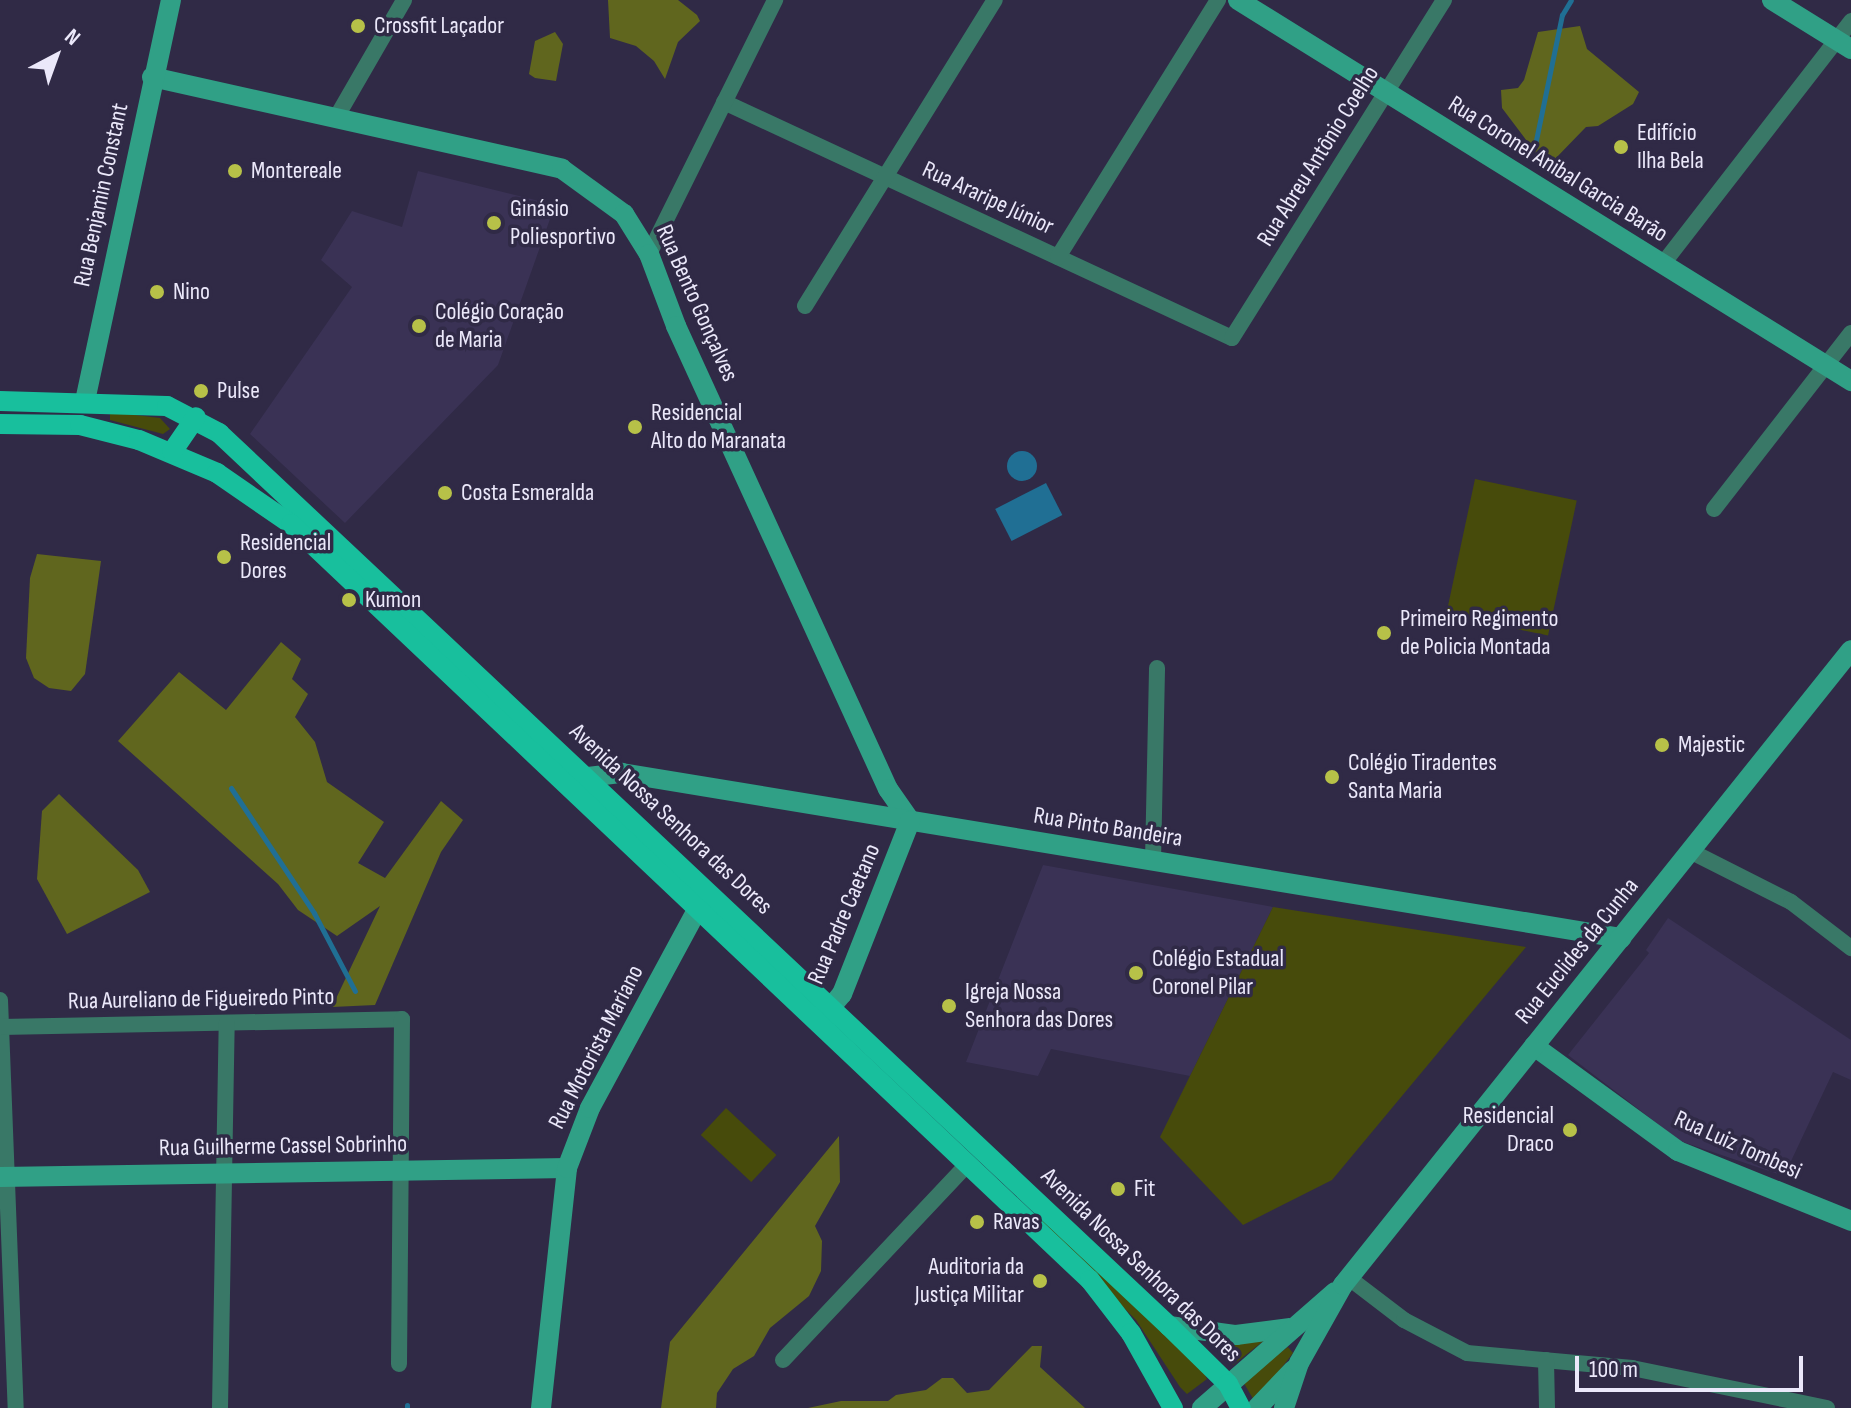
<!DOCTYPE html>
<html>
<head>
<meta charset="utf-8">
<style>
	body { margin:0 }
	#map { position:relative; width:1851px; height:1408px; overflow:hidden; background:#302a46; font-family:"Sofia Sans Condensed",sans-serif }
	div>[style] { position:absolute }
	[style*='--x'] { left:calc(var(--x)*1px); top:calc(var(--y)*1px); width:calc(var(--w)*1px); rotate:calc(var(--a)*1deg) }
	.built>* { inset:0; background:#3a3255 }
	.green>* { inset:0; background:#474b0b; transform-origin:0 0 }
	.forest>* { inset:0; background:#60661e }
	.water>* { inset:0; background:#206f94; transform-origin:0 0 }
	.round { border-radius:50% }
	.stream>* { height:5px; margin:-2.5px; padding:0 2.5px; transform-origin:2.5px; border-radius:2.5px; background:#206f94 }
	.street>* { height:16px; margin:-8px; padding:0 8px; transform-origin:8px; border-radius:8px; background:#397867 }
	.secondary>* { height:20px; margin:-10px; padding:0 10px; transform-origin:10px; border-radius:10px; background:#30a086 }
	.primary>* { height:20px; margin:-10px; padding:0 10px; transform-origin:10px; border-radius:10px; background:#18bf9d }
	.dots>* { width:22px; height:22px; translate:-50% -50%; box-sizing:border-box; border:4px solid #302a46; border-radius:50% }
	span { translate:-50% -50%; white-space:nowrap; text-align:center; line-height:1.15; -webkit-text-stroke:7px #302a46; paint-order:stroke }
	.poi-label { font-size:24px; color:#ebe8fa }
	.left { translate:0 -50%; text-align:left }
	.right { translate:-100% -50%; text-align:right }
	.street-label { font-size:24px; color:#ebe8fa }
	.north { position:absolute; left:16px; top:16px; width:80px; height:80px; -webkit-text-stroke:6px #302a46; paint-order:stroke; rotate:41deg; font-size:22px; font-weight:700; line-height:32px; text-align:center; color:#ebe8fa }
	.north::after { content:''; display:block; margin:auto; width:28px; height:36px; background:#ebe8fa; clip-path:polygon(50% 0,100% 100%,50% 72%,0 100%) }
	.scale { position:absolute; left:1575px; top:1356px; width:228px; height:36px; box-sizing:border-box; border:4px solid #ebe8fa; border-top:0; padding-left:10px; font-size:24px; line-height:28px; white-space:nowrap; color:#ebe8fa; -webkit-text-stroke:6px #302a46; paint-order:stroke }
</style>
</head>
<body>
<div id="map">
	<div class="built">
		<i style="clip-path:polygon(418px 171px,555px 205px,498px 365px,345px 523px,250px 434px,352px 287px,321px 260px,352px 211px,402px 227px)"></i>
		<i style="clip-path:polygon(1043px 865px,1273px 907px,1190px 1076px,1051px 1049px,1038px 1076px,966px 1062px)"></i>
		<i style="clip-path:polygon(1668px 918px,1851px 1040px,1851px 1080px,1833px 1072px,1784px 1176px,1680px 1141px,1568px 1055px,1649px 953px,1646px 950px)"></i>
	</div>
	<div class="green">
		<i style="clip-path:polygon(110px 412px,160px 418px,170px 429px,163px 434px,110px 420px)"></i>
		<i style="left:1475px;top:479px;width:104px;height:138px;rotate:12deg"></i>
		<i style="clip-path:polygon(1273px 907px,1526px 947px,1332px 1180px,1243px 1225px,1160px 1137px)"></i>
		<i style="left:726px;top:1108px;width:69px;height:37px;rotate:43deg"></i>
		<i style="clip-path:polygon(1040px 1215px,1201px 1367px,1207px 1379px,1187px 1394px,1180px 1387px,1136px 1320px,1035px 1218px)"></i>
		<i style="clip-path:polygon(1210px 1337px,1266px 1339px,1233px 1365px)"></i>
		<i style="clip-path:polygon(1288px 1347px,1293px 1353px,1255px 1402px,1242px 1380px)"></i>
	</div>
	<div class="forest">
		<i style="clip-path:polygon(608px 0,678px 0,697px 15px,700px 21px,678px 42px,665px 79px,654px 61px,636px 46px,610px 38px)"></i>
		<i style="clip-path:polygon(1580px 26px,1587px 49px,1639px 92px,1633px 104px,1598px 126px,1586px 127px,1554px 160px,1542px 161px,1502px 108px,1501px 90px,1518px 88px,1524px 80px,1538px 32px)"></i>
		<i style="clip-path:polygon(555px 32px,563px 44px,556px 81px,535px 78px,529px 74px,535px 41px)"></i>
		<i style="clip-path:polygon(37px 554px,101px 561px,85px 674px,71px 691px,49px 688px,34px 678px,26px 658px,30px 578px)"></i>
		<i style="clip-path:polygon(281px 642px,301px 659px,292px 679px,308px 694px,295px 717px,315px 742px,327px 782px,384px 822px,358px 863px,385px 878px,441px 801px,463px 820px,441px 852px,375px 1005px,332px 1007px,380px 906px,337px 936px,298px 910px,278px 884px,118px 741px,179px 672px,226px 710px)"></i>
		<i style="clip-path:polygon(59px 794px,138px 870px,150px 892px,67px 934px,37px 879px,42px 811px)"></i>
		<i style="clip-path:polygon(839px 1136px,840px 1182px,815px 1226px,822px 1241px,821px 1271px,809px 1296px,770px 1328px,754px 1356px,733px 1369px,717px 1393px,716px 1408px,661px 1408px,670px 1342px)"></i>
		<i style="clip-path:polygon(1032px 1346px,1042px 1346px,1040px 1367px,1085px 1408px,808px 1408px,841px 1401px,888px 1401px,896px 1395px,926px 1390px,942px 1378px,953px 1378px,967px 1393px,989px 1390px)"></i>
	</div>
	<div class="water">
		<i class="round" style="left:1007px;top:451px;width:30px;height:30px"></i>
		<i style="left:1046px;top:483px;width:36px;height:57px;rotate:63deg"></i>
	</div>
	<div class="stream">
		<i style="--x:1535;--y:145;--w:133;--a:-78.3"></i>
		<i style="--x:1562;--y:15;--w:17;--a:-59"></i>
		<i style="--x:231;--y:788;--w:150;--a:56.4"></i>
		<i style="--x:314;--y:913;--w:88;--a:62.3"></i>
		<i style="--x:407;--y:1408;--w:3;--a:-90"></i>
	</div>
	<div class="street">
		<i style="--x:724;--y:102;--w:560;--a:24.92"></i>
		<i style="--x:1232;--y:338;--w:399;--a:-57.9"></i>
		<i style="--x:336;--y:118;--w:136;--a:-60"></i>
		<i style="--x:649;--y:254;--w:284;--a:-63.6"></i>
		<i style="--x:1058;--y:257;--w:303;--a:-58.1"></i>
		<i style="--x:1662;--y:265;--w:309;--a:-52.2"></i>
		<i style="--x:805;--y:306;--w:360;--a:-58.2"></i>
		<i style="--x:1714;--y:509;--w:223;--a:-52.1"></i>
		<i style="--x:1690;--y:851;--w:113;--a:26.8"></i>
		<i style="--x:1791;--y:902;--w:76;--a:37.5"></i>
		<i style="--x:1153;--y:861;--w:193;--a:-88.8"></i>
		<i style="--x:0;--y:1000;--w:408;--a:87.8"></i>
		<i style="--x:1;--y:1027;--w:401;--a:-1.1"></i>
		<i style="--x:402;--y:1019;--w:345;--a:90.5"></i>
		<i style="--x:1349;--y:1278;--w:69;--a:37.4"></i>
		<i style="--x:1404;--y:1320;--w:71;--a:27.6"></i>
		<i style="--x:1467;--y:1353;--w:166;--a:5.2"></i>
		<i style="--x:1632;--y:1368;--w:199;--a:11.6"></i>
		<i style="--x:783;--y:1360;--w:270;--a:-46.7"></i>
		<i style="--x:1546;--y:1360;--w:48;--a:88.8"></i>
		<i style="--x:220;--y:1408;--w:385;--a:-89"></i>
	</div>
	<div class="secondary">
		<i style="--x:1238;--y:0;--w:722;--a:31.86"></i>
		<i style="--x:1772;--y:0;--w:93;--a:31.8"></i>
		<i style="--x:152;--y:77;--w:420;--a:12.6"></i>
		<i style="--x:562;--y:169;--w:77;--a:36"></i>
		<i style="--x:624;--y:214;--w:47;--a:58"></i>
		<i style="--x:649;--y:254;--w:77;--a:69.4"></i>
		<i style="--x:676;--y:326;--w:509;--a:65.4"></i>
		<i style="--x:888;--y:789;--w:39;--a:55"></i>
		<i style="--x:85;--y:401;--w:410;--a:-77.9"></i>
		<i style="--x:575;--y:790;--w:18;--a:-45"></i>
		<i style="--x:588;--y:777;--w:34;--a:-7"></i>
		<i style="--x:622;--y:773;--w:1013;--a:9.38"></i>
		<i style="--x:820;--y:1020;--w:34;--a:-50"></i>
		<i style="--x:842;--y:994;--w:186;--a:-68.5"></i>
		<i style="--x:1534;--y:1046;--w:178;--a:36.1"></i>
		<i style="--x:1678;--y:1151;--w:187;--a:22"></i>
		<i style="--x:0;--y:1177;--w:567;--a:-0.91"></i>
		<i style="--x:1169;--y:1326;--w:68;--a:7.7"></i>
		<i style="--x:1236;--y:1335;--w:53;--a:-7.5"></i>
		<i style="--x:541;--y:1408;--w:241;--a:-83.8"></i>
		<i style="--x:567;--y:1168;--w:64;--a:-69"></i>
		<i style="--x:590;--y:1108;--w:227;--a:-61.6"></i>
		<i style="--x:1202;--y:1408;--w:176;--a:-41.1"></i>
		<i style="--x:1257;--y:1408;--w:52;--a:-46.5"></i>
		<i style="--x:1284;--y:1408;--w:47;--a:-71.6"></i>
		<i style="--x:1299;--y:1363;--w:90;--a:-60.6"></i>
		<i style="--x:1343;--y:1285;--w:813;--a:-51.34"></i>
	</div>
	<div class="primary">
		<i style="--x:0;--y:401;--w:167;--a:1.7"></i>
		<i style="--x:167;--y:406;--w:59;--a:27.4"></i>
		<i style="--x:219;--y:433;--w:1304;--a:43.23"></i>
		<i style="--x:1169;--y:1326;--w:83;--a:44.5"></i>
		<i style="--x:1228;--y:1384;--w:27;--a:62"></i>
		<i style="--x:0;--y:424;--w:80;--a:0.7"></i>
		<i style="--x:80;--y:425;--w:61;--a:14.3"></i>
		<i style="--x:139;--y:440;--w:85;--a:22.9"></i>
		<i style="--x:217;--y:473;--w:90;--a:34.6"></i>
		<i style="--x:291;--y:524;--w:1100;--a:43.42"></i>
		<i style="--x:1090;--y:1280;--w:67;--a:52.3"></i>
		<i style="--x:1131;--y:1333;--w:86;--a:60.8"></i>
		<i style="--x:172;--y:452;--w:42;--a:-55.6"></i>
	</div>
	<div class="dots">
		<i style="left:358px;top:26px;background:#b7c148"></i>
		<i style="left:1621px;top:147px;background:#b7c148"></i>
		<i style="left:235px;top:171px;background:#b7c148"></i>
		<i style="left:494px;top:223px;background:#b7c148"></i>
		<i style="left:157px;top:292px;background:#b7c148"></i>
		<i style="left:419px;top:326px;background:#b7c148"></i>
		<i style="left:201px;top:391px;background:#b7c148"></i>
		<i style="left:635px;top:427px;background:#b7c148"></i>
		<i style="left:445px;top:493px;background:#b7c148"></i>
		<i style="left:224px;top:557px;background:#b7c148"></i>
		<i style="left:349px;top:600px;background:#b7c148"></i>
		<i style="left:1384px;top:633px;background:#b7c148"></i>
		<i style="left:1662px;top:745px;background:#b7c148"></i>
		<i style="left:1332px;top:777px;background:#b7c148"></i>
		<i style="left:1136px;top:973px;background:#b7c148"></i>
		<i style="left:949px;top:1006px;background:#b7c148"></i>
		<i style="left:1570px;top:1130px;background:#b7c148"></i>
		<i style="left:1118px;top:1189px;background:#b7c148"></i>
		<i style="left:977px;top:1222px;background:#b7c148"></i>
		<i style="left:1040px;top:1281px;background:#b7c148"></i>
	</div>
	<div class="poi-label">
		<span class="left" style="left:374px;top:26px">Crossfit Laçador</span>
		<span class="left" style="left:1637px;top:147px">Edifício<br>Ilha Bela</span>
		<span class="left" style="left:251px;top:171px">Montereale</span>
		<span class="left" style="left:510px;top:223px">Ginásio<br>Poliesportivo</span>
		<span class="left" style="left:173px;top:292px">Nino</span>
		<span class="left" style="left:435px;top:326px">Colégio Coração<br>de Maria</span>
		<span class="left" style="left:217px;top:391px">Pulse</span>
		<span class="left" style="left:651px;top:427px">Residencial<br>Alto do Maranata</span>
		<span class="left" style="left:461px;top:493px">Costa Esmeralda</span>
		<span class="left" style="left:240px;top:557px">Residencial<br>Dores</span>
		<span class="left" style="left:365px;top:600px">Kumon</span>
		<span class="left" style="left:1400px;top:633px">Primeiro Regimento<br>de Policia Montada</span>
		<span class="left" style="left:1678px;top:745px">Majestic</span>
		<span class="left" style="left:1348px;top:777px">Colégio Tiradentes<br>Santa Maria</span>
		<span class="left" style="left:1152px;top:973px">Colégio Estadual<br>Coronel Pilar</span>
		<span class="left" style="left:965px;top:1006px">Igreja Nossa<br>Senhora das Dores</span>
		<span class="right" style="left:1554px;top:1130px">Residencial<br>Draco</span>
		<span class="left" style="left:1134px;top:1189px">Fit</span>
		<span class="left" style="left:993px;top:1222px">Ravas</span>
		<span class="right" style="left:1024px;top:1281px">Auditoria da<br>Justiça Militar</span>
	</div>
	<div class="street-label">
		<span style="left:1318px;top:156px;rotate:-58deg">Rua Abreu Antônio Coelho</span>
		<span style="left:1558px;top:169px;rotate:32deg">Rua Coronel Anibal Garcia Barão</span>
		<span style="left:101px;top:195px;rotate:-78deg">Rua Benjamin Constant</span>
		<span style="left:988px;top:198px;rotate:25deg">Rua Araripe Júnior</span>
		<span style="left:697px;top:303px;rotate:66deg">Rua Bento Gonçalves</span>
		<span style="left:671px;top:819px;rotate:43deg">Avenida Nossa Senhora das Dores</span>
		<span style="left:1108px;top:827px;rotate:9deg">Rua Pinto Bandeira</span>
		<span style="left:844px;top:914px;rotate:-67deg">Rua Padre Caetano</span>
		<span style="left:1577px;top:951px;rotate:-51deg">Rua Euclides da Cunha</span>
		<span style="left:201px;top:999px;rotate:-1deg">Rua Aureliano de Figueiredo Pinto</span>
		<span style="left:596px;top:1047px;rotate:-63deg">Rua Motorista Mariano</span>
		<span style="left:1738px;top:1145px;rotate:24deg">Rua Luiz Tombesi</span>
		<span style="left:283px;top:1146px;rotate:-1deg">Rua Guilherme Cassel Sobrinho</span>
		<span style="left:1141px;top:1265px;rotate:44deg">Avenida Nossa Senhora das Dores</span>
	</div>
	<div class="north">N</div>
	<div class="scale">100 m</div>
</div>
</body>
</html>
